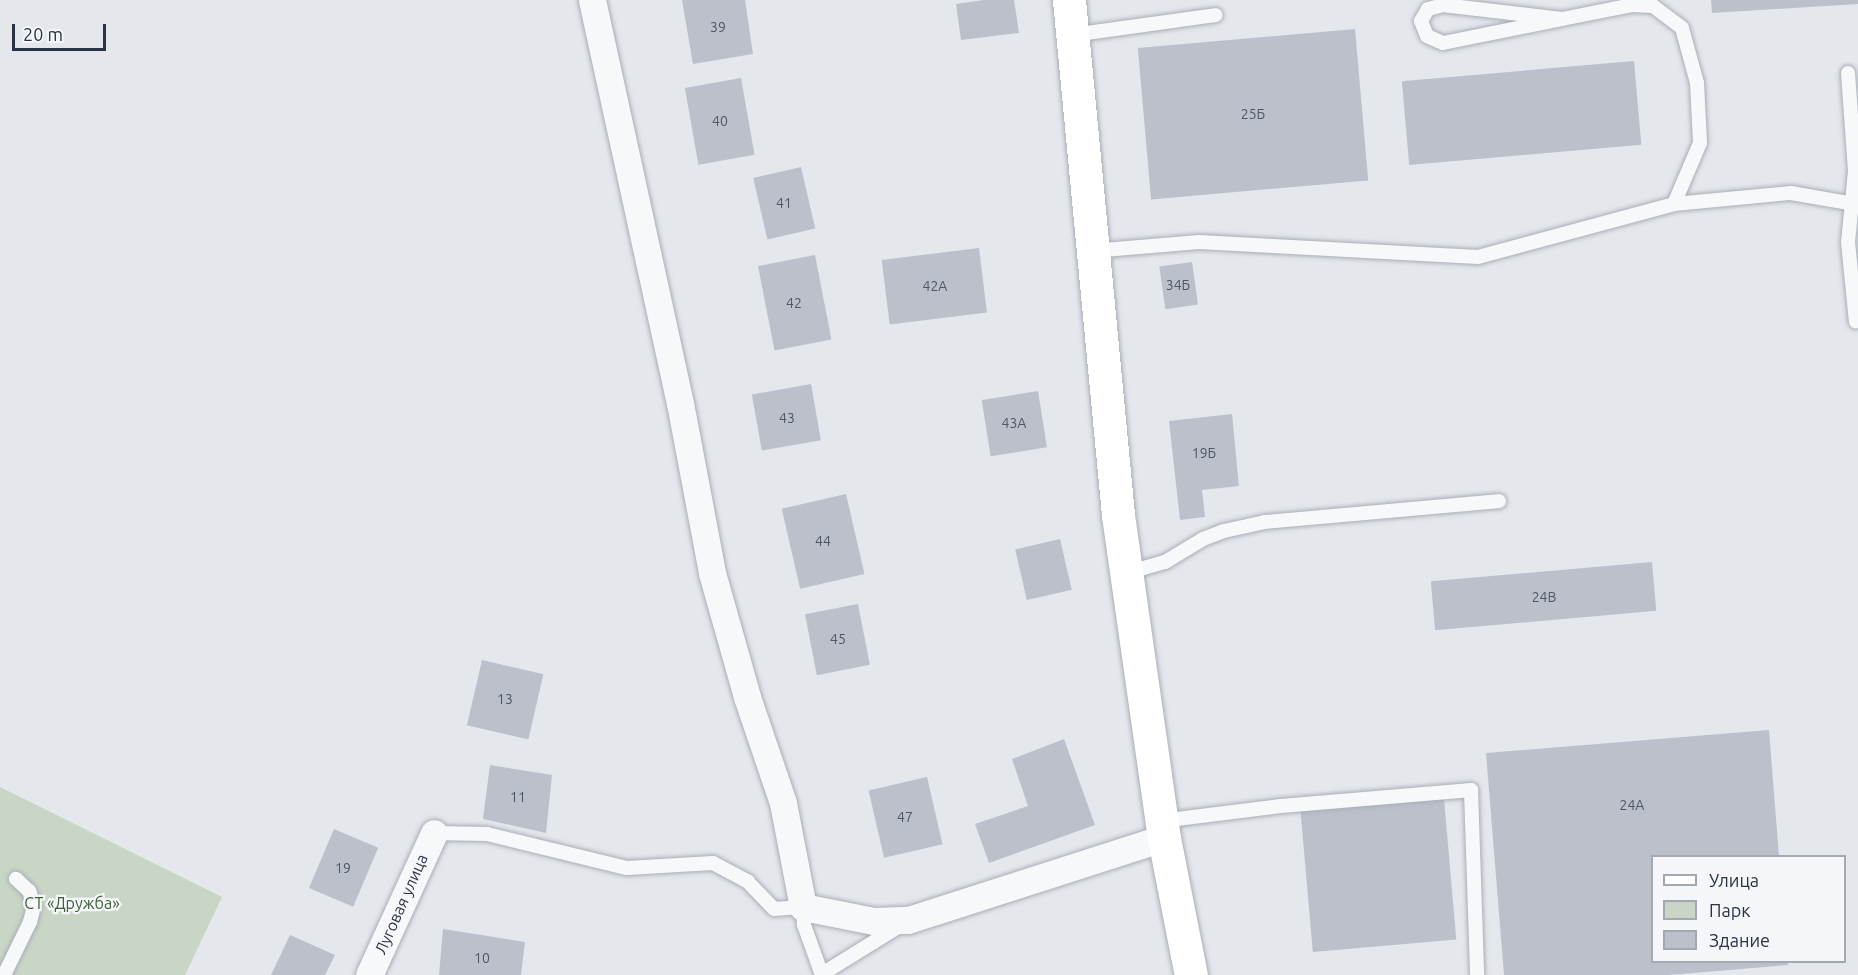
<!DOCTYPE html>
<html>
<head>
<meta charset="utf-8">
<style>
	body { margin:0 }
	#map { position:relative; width:1858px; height:975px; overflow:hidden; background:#e4e7ec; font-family:Ubuntu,sans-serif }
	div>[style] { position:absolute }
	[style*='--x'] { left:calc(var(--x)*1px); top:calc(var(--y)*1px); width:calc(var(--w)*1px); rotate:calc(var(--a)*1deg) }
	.green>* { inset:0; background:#c9d6c5 }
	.building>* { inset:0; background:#bbc0ca; transform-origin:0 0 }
	.roads { filter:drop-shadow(0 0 2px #a9aeb7) drop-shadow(0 0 2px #a9aeb7) }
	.lane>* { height:14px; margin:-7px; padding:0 7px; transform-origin:7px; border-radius:7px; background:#f7f8fa }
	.street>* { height:27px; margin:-13.5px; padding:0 13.5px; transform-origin:13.5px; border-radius:13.5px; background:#f7f8fa }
	.secondary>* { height:33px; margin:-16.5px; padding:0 16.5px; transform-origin:16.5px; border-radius:16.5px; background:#fff }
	span { translate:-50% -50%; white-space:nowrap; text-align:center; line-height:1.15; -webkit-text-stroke:4.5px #f4f6f9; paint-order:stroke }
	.number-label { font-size:14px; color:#4f5766 }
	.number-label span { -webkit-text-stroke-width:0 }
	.park-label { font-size:16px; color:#3f6138 }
	.street-label { font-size:16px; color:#2b3445 }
	.legend { position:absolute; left:1651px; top:855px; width:195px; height:108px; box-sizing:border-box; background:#f4f6f9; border:2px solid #a4a8b1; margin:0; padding:8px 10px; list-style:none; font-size:18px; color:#2b3445 }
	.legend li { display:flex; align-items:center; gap:12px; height:30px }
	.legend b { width:30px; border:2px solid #a4a8b1 }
	.scale { position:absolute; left:12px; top:24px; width:94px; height:27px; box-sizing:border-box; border:3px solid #2b3445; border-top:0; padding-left:8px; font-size:18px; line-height:21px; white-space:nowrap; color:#2b3445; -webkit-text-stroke:4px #f4f6f9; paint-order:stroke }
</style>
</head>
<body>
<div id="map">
	<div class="green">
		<i style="clip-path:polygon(0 787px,222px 897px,185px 975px,0 975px)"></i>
	</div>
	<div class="building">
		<i style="clip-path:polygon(682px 0,745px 0,753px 54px,693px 64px)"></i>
		<i style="clip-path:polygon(984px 0,1014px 0,1019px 33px,961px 40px,956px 4px)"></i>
		<i style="clip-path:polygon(1711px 0,1858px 0,1858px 4px,1712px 13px)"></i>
		<i style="left:1355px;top:29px;width:152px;height:218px;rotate:85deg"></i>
		<i style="left:1634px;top:61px;width:84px;height:233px;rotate:85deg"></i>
		<i style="left:741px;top:78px;width:78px;height:57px;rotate:80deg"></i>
		<i style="left:801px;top:167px;width:63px;height:49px;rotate:77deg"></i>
		<i style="left:979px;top:248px;width:65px;height:98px;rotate:83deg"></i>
		<i style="left:815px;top:255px;width:86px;height:58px;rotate:79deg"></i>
		<i style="left:1192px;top:262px;width:43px;height:33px;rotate:82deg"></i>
		<i style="left:811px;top:384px;width:57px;height:60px;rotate:80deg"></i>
		<i style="left:1038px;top:391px;width:57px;height:57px;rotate:81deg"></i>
		<i style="clip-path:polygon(1232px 414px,1239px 486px,1202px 490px,1205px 517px,1180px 520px,1169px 421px)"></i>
		<i style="left:846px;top:494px;width:82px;height:66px;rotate:77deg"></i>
		<i style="left:1060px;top:539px;width:52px;height:46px;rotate:77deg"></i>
		<i style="left:1652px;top:562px;width:49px;height:222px;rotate:85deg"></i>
		<i style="left:858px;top:604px;width:62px;height:54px;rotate:79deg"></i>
		<i style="left:482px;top:660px;width:63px;height:67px;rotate:13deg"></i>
		<i style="clip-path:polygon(1769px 730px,1779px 856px,1652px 856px,1652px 962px,1788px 962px,1788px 965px,1669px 975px,1504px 975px,1486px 753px)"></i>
		<i style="clip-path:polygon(1064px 739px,1095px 825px,989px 863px,975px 824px,1028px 806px,1012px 759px)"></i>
		<i style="clip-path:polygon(490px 765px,552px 775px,546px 833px,483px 819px)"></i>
		<i style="left:927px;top:777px;width:69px;height:60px;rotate:77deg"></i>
		<i style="left:1444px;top:799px;width:141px;height:144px;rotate:85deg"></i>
		<i style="left:334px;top:829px;width:48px;height:64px;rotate:23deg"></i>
		<i style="clip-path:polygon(443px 929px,525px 942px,521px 975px,439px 975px)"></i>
		<i style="clip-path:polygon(290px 935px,335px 955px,325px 975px,271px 975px)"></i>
	</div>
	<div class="roads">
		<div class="lane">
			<i style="--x:1562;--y:19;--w:120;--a:-173.3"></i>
			<i style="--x:1443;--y:5;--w:16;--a:165"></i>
			<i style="--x:1428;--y:9;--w:14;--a:120"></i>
			<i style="--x:1421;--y:21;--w:16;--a:68"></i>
			<i style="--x:1427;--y:36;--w:17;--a:24"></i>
			<i style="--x:1443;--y:43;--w:121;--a:-11.4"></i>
			<i style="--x:1562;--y:19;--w:71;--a:-11.3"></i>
			<i style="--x:1632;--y:5;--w:21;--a:3"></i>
			<i style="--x:1653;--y:6;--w:36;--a:37"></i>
			<i style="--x:1682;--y:28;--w:57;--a:74.7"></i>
			<i style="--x:1697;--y:83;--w:60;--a:87.1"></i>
			<i style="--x:1700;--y:143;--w:66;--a:113.1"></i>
			<i style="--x:1072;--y:35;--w:145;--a:-7.9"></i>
			<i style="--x:1848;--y:73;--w:98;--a:85.9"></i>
			<i style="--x:1855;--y:171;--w:71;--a:95.6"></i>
			<i style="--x:1848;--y:242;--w:80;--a:84.3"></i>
			<i style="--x:1092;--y:251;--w:107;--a:-4.8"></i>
			<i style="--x:1199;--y:242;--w:279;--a:3.1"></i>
			<i style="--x:1478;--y:257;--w:203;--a:-15.1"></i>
			<i style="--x:1674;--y:204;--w:118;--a:-5.4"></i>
			<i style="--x:1791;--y:193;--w:59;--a:9.8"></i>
			<i style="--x:1126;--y:573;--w:41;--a:-15.8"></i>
			<i style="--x:1165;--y:562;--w:44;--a:-31.2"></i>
			<i style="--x:1203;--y:539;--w:22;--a:-21"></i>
			<i style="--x:1224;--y:531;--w:42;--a:-12.4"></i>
			<i style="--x:1265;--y:522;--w:235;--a:-5.1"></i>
			<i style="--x:1161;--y:821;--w:121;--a:-7.1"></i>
			<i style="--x:1281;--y:806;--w:191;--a:-4.8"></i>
			<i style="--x:1471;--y:790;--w:185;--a:88.1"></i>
			<i style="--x:434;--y:833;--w:53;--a:1.1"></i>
			<i style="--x:487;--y:834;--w:144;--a:13.7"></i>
			<i style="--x:627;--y:868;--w:86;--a:-3.3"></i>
			<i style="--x:713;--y:863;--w:40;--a:28"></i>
			<i style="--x:748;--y:882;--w:37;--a:46"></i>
			<i style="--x:774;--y:909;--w:29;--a:-4"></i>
			<i style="--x:803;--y:907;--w:18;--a:87"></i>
			<i style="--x:804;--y:925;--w:53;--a:70.2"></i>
			<i style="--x:822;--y:974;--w:93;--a:-31.8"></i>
			<i style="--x:4;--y:975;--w:59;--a:-63.9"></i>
			<i style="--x:30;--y:922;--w:16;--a:-76"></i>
			<i style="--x:34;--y:906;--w:16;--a:-108"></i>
			<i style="--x:29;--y:891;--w:18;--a:-137"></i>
		</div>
		<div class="street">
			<i style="--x:592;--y:0;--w:412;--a:77.7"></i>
			<i style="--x:680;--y:403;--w:173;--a:79.3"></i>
			<i style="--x:712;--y:573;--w:129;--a:74.2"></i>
			<i style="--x:747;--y:697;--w:112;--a:71.2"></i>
			<i style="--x:783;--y:803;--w:106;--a:79.1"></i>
			<i style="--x:803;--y:907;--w:72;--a:11.2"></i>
			<i style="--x:874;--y:921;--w:34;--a:-2"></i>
			<i style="--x:908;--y:920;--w:269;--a:-17.8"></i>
			<i style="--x:369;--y:975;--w:156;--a:-65.4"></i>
		</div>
		<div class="secondary">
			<i style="--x:1069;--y:0;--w:517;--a:84.56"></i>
			<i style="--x:1118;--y:515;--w:326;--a:81.9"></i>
			<i style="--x:1164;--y:838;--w:140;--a:78.9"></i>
		</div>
	</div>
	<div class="number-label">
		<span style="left:718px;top:27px">39</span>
		<span style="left:1253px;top:114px">25Б</span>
		<span style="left:720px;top:121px">40</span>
		<span style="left:784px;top:203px">41</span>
		<span style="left:1178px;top:285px">34Б</span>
		<span style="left:935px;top:286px">42А</span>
		<span style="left:794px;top:303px">42</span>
		<span style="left:787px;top:418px">43</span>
		<span style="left:1014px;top:423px">43А</span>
		<span style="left:1204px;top:453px">19Б</span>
		<span style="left:823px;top:541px">44</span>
		<span style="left:1544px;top:597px">24В</span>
		<span style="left:838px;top:639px">45</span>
		<span style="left:505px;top:699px">13</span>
		<span style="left:518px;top:797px">11</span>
		<span style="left:1632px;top:805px">24А</span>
		<span style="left:905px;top:817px">47</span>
		<span style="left:343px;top:868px">19</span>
		<span style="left:482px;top:958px">10</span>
	</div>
	<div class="park-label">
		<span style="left:72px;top:903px">СТ «Дружба»</span>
	</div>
	<div class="street-label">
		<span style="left:401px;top:904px;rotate:-66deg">Луговая улица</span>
	</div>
	<ul class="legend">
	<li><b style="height:8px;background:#fff"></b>Улица</li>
	<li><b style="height:16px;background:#c9d6c5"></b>Парк</li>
	<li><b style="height:16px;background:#bbc0ca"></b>Здание</li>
	</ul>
	<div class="scale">20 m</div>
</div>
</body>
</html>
